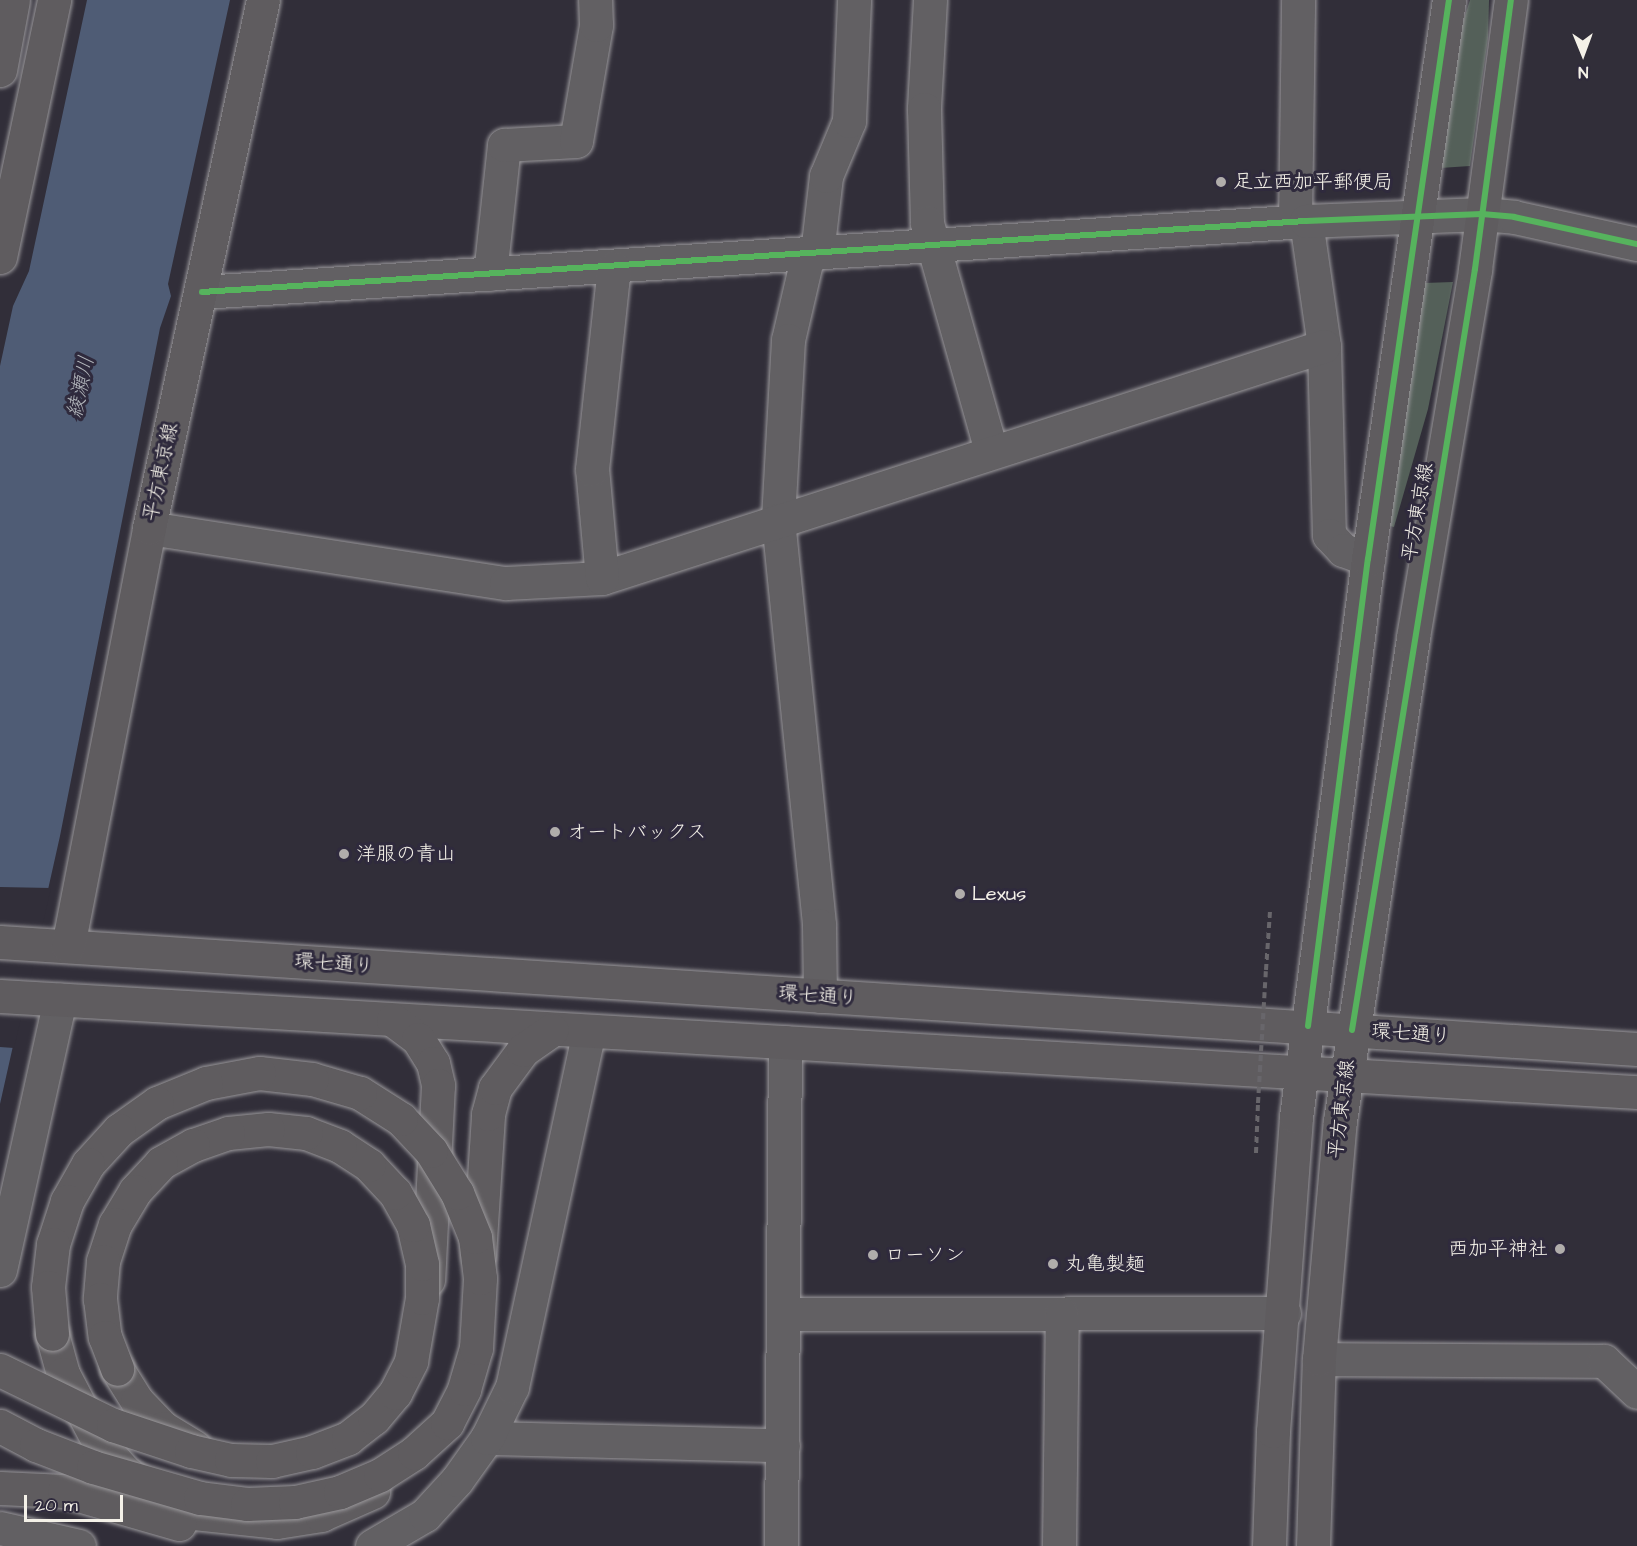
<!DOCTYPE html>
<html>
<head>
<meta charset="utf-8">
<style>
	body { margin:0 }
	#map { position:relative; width:1637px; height:1546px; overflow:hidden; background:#312e39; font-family:"Architects Daughter","Klee One",sans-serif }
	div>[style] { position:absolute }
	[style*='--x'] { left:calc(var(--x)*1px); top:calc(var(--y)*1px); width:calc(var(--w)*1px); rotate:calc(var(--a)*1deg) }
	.green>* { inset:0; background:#546059 }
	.water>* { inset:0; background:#4f5c75 }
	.pier>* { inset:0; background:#312e39 }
	.path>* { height:4px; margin-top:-2px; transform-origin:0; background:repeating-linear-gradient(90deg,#68666b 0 6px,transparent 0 10.5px) }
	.roads { filter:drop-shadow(0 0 2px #9a989b) drop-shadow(0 0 2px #9a989b) }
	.minor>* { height:33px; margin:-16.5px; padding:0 16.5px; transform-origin:16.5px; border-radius:16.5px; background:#626063 }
	.major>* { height:33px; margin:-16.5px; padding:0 16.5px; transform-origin:16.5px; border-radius:16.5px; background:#5f5c5f }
	.highway>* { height:33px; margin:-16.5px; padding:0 16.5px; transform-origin:16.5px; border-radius:16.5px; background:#5f5c5f }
	.path-bridge>* { height:4px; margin-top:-2px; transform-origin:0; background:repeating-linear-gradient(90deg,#68666b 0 6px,transparent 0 10.5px) }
	.bridges { filter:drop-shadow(0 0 2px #9a989b) drop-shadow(0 0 2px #9a989b) }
	.highway-bridge>* { height:33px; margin:-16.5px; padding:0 16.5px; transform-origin:16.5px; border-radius:16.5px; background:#5f5c5f }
	.cycleway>* { height:6px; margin:-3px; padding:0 3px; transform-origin:3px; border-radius:3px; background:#56b35d }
	.dots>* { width:16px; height:16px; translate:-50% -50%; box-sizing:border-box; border:3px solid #2f2a3d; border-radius:50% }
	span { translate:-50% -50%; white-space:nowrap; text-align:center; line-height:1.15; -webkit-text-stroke:6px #2f2a3d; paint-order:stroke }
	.poi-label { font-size:20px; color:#f4f1e8 }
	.left { translate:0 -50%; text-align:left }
	.right { translate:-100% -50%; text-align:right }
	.street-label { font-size:20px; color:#f4f1e8 }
	.water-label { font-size:21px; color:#b3b7bc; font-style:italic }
	.north { position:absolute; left:1553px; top:24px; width:60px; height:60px; -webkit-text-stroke:4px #2f2a3d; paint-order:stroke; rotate:179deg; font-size:16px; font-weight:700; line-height:24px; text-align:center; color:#f4f1e8 }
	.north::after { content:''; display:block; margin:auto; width:21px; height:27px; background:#f4f1e8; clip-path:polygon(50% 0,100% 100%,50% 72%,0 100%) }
	.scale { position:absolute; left:24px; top:1495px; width:99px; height:27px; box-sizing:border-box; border:3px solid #f4f1e8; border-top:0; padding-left:8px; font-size:18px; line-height:21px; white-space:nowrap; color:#f4f1e8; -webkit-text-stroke:4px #2f2a3d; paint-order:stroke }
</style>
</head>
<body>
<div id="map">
	<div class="green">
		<i style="clip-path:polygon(1470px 0,1489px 0,1488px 38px,1470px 166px,1440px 168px,1460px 31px)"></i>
		<i style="clip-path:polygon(1453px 282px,1428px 409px,1394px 527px,1390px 526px,1424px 283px)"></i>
	</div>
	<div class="water">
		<i style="clip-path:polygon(87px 0,230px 0,168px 284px,171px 296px,160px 328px,60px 836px,0 1104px,0 366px,13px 306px,29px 271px)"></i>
	</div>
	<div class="pier">
		<i style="clip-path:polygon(0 887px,51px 888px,14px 1048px,0 1047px)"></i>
	</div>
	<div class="path">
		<i style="--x:1266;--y:970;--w:59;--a:-86.1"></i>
		<i style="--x:1256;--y:1153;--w:50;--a:-87.7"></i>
	</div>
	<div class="roads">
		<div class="minor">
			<i style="--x:930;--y:0;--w:109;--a:93.2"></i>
			<i style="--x:924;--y:109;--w:114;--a:88.5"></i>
			<i style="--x:927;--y:223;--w:236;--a:74.3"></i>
			<i style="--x:1306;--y:221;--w:126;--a:81.8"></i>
			<i style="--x:1324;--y:346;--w:189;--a:88.5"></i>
			<i style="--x:1329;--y:535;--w:21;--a:47"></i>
			<i style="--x:1343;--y:550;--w:27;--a:20"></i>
			<i style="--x:1295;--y:222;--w:222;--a:-89.2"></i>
			<i style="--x:817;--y:253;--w:78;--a:-83.3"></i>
			<i style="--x:826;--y:176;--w:60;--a:-67.3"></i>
			<i style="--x:849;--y:121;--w:121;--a:-87.6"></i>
			<i style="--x:808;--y:254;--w:88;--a:103.1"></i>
			<i style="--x:788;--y:340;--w:180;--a:93.2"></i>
			<i style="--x:778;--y:520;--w:407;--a:84.2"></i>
			<i style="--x:819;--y:925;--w:71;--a:89.2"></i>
			<i style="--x:490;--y:274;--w:130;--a:-83.8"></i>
			<i style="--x:504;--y:145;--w:72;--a:-3.2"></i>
			<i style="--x:576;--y:141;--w:118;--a:-80.2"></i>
			<i style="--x:596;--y:25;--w:25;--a:-92"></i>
			<i style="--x:202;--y:292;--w:1106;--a:-3.68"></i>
			<i style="--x:1306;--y:221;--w:176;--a:-2.3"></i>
			<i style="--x:1482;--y:214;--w:32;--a:5"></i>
			<i style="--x:1514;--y:217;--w:126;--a:12.4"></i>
			<i style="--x:149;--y:528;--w:361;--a:8.8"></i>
			<i style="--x:506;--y:583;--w:96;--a:-3"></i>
			<i style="--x:602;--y:578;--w:758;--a:-17.81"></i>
			<i style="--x:602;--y:578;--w:109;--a:-95.2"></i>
			<i style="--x:592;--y:469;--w:202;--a:-83.8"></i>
			<i style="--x:0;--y:1270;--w:277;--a:-77.5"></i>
			<i style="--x:785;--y:1314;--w:499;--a:-0.1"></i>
			<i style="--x:1319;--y:1359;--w:285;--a:0.4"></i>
			<i style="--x:1604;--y:1361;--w:45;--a:43.2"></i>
			<i style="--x:487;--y:1438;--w:296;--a:1.4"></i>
			<i style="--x:0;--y:1528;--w:81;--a:12.8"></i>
			<i style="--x:372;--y:1546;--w:61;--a:-30.3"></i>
			<i style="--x:425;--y:1515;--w:47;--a:-47.6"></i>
			<i style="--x:457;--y:1480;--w:52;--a:-54.5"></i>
			<i style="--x:487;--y:1438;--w:57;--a:-63.9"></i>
			<i style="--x:512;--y:1387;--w:363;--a:-77.8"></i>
			<i style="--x:781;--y:1546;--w:504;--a:-89.55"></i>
			<i style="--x:1059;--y:1546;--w:232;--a:-89.3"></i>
		</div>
		<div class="major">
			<i style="--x:0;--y:942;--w:1640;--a:3.74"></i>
			<i style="--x:68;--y:946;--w:426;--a:-79"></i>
			<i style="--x:149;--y:528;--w:540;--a:-77.82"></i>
			<i style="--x:0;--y:996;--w:1640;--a:3.36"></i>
			<i style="--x:1269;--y:1546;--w:115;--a:-88"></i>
			<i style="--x:1273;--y:1431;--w:315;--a:-85.8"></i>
			<i style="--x:1296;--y:1117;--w:563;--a:-82.65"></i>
			<i style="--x:1368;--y:559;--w:565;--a:-81.76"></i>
			<i style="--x:1313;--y:1546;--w:187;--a:-88.2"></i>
			<i style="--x:1319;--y:1359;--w:239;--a:-85"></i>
			<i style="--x:1340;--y:1121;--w:489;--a:-81.4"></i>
			<i style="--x:1413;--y:637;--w:373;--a:-80.4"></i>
			<i style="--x:1475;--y:269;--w:271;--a:-82.4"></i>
		</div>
		<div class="highway">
			<i style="--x:0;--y:70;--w:71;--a:-79.5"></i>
			<i style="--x:0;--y:257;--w:263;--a:-78.1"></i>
			<i style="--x:393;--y:1020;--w:31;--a:37"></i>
			<i style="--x:418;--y:1039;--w:28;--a:58"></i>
			<i style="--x:433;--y:1063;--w:23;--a:77"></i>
			<i style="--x:438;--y:1085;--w:195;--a:92.9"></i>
			<i style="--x:479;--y:1255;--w:141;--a:-86.3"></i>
			<i style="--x:488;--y:1114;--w:27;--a:-75"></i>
			<i style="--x:495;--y:1088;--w:47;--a:-53.6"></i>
			<i style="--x:523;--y:1050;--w:35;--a:-35"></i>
			<i style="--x:52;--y:1334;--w:41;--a:74.6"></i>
			<i style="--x:63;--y:1374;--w:76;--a:62.4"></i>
			<i style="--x:98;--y:1441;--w:37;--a:49"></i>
			<i style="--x:122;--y:1469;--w:43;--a:39.3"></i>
			<i style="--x:155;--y:1496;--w:43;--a:23.6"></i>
			<i style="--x:194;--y:1513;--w:83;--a:6.2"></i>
			<i style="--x:277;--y:1522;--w:45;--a:-9"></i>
			<i style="--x:321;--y:1515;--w:57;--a:-23.9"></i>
			<i style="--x:117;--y:1369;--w:38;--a:58"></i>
			<i style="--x:137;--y:1401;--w:37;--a:46"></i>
			<i style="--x:163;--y:1428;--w:37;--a:31"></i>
			<i style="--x:0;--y:1488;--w:64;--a:2.7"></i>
			<i style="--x:64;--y:1491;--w:120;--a:16"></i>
		</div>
	</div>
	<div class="path-bridge">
		<i style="--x:1258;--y:1103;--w:133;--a:-86.6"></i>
	</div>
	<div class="bridges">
		<div class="highway-bridge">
			<i style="--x:0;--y:1370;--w:126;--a:26"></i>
			<i style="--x:113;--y:1425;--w:82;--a:18.4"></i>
			<i style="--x:191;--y:1451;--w:41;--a:12.7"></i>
			<i style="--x:231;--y:1460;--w:41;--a:1.4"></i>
			<i style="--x:272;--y:1461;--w:41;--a:-12.7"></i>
			<i style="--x:312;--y:1452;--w:39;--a:-21"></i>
			<i style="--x:348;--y:1438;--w:33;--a:-38"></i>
			<i style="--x:374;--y:1418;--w:33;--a:-50"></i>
			<i style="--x:395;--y:1393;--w:36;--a:-63"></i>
			<i style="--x:411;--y:1361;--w:64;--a:-80.1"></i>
			<i style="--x:422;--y:1298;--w:34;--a:-90"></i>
			<i style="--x:422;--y:1264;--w:40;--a:-103"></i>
			<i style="--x:413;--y:1225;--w:37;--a:-119"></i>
			<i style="--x:395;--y:1193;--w:38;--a:-133"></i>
			<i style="--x:369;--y:1165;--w:35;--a:-147"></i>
			<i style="--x:340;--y:1146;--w:36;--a:-159"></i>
			<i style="--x:306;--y:1133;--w:38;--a:-174"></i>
			<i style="--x:268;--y:1129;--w:40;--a:174.3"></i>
			<i style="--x:228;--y:1133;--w:37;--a:161"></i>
			<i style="--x:193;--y:1145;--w:37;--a:151"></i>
			<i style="--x:161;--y:1163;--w:38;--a:133"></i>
			<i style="--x:135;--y:1191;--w:39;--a:121"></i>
			<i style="--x:115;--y:1224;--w:39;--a:108"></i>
			<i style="--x:103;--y:1261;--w:38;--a:95"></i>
			<i style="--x:100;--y:1299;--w:38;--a:83"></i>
			<i style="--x:105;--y:1337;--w:34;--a:69"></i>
			<i style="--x:0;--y:1426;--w:41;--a:27.8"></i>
			<i style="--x:36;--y:1445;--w:61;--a:21.1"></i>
			<i style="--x:93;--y:1467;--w:111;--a:16.2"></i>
			<i style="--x:200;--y:1498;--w:47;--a:7.3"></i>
			<i style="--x:247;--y:1504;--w:48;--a:-2.4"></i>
			<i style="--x:295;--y:1502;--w:46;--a:-12.5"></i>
			<i style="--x:340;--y:1492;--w:43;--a:-23"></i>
			<i style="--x:380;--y:1475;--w:40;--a:-32.9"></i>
			<i style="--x:414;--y:1453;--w:45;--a:-42.3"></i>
			<i style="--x:447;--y:1423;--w:38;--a:-63"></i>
			<i style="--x:464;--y:1389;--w:43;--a:-73.7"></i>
			<i style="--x:476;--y:1348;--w:70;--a:-86.7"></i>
			<i style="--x:480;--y:1278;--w:41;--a:-97"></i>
			<i style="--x:475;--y:1237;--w:48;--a:-112.2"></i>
			<i style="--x:457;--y:1193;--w:49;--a:-121.8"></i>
			<i style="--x:431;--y:1151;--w:44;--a:-133.2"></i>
			<i style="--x:401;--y:1119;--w:49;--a:-147.6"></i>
			<i style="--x:360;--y:1093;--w:50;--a:-163.7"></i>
			<i style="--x:312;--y:1079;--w:53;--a:-173.5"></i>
			<i style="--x:259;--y:1073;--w:54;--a:169.3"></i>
			<i style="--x:206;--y:1083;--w:53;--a:157.8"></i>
			<i style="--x:157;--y:1103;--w:47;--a:144.6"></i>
			<i style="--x:119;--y:1130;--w:46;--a:132.4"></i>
			<i style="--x:88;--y:1164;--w:43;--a:119.6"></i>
			<i style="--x:67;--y:1201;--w:45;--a:108"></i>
			<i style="--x:53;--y:1244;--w:43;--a:96.6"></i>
			<i style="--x:48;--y:1287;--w:47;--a:85.1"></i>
		</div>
	</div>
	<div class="cycleway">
		<i style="--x:202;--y:292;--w:1106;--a:-3.68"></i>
		<i style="--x:1306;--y:221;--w:176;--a:-2.3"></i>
		<i style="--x:1482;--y:214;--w:32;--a:5"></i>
		<i style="--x:1514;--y:217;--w:126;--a:12.4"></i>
		<i style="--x:1308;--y:1026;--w:471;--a:-82.7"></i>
		<i style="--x:1368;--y:559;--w:565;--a:-81.76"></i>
		<i style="--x:1352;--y:1030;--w:771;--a:-80.82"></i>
		<i style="--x:1475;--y:269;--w:271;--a:-82.4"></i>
	</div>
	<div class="dots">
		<i style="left:1221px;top:182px;background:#b0adab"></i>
		<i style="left:555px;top:832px;background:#b0adab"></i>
		<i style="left:344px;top:854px;background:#b0adab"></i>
		<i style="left:960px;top:894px;background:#b0adab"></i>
		<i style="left:1560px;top:1249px;background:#b0adab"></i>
		<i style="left:873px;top:1255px;background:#b0adab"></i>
		<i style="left:1053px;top:1264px;background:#b0adab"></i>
	</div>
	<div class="poi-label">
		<span class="left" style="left:1233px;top:182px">足立西加平郵便局</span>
		<span class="left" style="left:567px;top:832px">オートバックス</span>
		<span class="left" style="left:356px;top:854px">洋服の青山</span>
		<span class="left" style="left:972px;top:894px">Lexus</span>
		<span class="right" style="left:1548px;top:1249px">西加平神社</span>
		<span class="left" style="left:885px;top:1255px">ローソン</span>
		<span class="left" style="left:1065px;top:1264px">丸亀製麺</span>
	</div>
	<div class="street-label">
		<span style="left:161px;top:472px;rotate:-78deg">平方東京線</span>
		<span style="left:1418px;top:512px;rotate:-80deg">平方東京線</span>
		<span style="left:334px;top:964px;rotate:4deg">環七通り</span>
		<span style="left:818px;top:996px;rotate:4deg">環七通り</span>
		<span style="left:1411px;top:1034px;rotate:4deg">環七通り</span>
		<span style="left:1342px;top:1109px;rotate:-83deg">平方東京線</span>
	</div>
	<div class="water-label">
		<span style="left:81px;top:387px;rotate:-78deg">綾瀬川</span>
	</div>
	<div class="north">N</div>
	<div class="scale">20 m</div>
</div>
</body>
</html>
